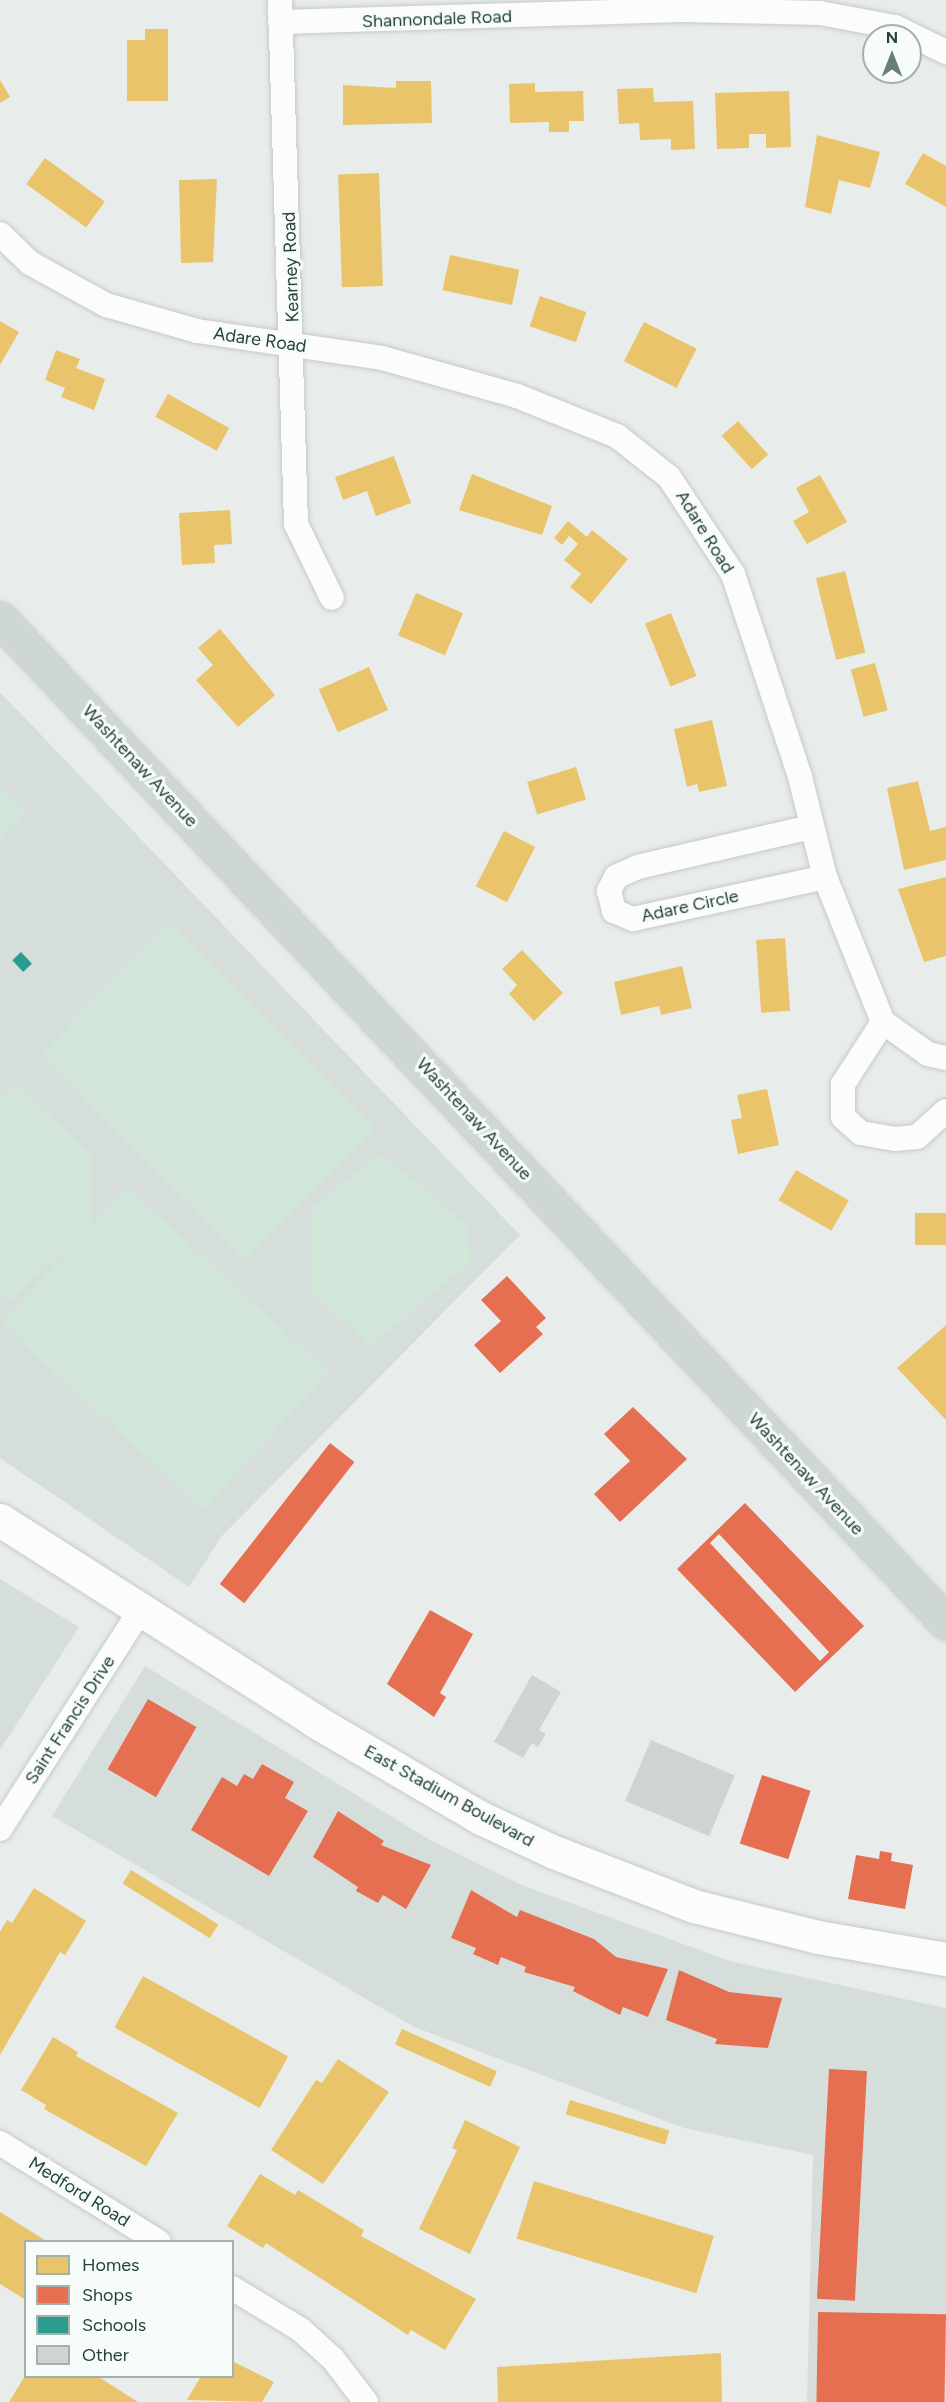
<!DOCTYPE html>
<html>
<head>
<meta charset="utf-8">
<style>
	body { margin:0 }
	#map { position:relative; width:946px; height:2402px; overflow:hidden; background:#e8edeb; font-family:Figtree,sans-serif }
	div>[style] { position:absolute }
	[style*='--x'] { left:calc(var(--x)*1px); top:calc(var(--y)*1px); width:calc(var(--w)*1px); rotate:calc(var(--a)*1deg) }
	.built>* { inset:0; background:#d6dedb }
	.green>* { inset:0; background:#d1e6d8; transform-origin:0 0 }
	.homes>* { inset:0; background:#e9c46a; transform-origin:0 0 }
	.shops>* { inset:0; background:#e76f51; transform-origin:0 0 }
	.schools>* { inset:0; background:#2a9d8f; transform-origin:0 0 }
	.building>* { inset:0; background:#cfd4d2; transform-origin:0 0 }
	.roads { filter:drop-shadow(0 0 2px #c5cac8) drop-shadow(0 0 2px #c5cac8) }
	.minor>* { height:24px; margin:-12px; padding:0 12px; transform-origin:12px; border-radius:12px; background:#fcfcfc }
	.secondary>* { height:33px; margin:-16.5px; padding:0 16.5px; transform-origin:16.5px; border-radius:16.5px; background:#fcfcfc }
	.primary>* { height:33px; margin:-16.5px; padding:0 16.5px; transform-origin:16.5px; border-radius:16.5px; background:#cfd7d5 }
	span { translate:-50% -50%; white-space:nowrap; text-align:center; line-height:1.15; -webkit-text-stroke:6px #f7fbf9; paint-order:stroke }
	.street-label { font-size:18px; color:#24423a }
	.legend { position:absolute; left:24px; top:2240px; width:210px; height:138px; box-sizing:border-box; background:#f7fbf9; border:2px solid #a3b1ad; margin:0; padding:8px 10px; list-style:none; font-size:18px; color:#24423a }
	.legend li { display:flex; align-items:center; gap:12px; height:30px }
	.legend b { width:30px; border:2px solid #a3b1ad }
	.north { position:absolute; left:862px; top:24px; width:60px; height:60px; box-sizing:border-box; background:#f7fbf9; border:2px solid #a3b1ad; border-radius:50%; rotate:0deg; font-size:16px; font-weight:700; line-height:24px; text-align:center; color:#24423a }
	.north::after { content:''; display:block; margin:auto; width:21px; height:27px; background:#697e78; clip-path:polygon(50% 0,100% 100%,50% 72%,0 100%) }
</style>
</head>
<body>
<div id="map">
	<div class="built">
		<i style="clip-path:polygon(0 692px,520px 1235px,222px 1536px,189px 1587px,0 1458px)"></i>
		<i style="clip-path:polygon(0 1579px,79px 1627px,0 1750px)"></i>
		<i style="clip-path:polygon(145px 1666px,430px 1840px,524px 1886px,730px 1961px,946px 2008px,946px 2402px,807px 2402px,813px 2155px,684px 2128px,414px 2027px,52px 1816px)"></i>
	</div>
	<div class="green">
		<i style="clip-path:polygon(0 787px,27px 815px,0 841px)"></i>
		<i style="left:170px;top:924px;width:291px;height:184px;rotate:45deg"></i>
		<i style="clip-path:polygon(18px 1085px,92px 1155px,92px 1224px,127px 1187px,329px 1372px,203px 1509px,1px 1324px,85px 1232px,9px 1302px,0 1293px,0 1100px)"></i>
		<i style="clip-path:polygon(381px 1153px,468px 1226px,471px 1261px,370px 1347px,312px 1292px,312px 1207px)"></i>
	</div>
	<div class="homes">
		<i style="clip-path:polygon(145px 29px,168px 29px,168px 101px,127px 101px,127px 40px,145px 40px)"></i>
		<i style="clip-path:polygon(0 80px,10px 97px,0 103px)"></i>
		<i style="clip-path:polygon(396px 81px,431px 81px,432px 123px,343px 125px,343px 85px,396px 88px)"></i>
		<i style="clip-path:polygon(535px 83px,535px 92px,583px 91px,584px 121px,569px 121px,569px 132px,549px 132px,549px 122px,510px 123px,509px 84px)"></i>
		<i style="clip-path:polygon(653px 88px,654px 102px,693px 101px,695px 149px,671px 150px,671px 139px,640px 140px,639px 123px,619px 124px,617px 89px)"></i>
		<i style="clip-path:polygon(789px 91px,791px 147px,766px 148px,766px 134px,749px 134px,749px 148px,717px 149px,715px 93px)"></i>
		<i style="clip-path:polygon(817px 135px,880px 152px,870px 188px,839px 180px,831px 214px,805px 207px)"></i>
		<i style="clip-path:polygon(923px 153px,946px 166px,946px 207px,905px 184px)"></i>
		<i style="left:45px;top:158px;width:74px;height:32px;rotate:36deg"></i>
		<i style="left:379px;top:173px;width:113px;height:41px;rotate:88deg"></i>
		<i style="clip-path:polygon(217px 179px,213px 262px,181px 263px,179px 180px)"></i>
		<i style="left:450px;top:255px;width:71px;height:36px;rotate:12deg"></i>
		<i style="left:540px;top:296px;width:49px;height:32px;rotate:19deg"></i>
		<i style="clip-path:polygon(0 321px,19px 332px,0 365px)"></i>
		<i style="left:644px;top:322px;width:59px;height:44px;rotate:27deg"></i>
		<i style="clip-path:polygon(56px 350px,80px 359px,76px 368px,105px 379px,94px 410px,61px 397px,65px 388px,45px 380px)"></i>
		<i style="left:168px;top:394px;width:70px;height:26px;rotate:29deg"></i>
		<i style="left:738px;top:421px;width:45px;height:22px;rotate:48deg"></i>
		<i style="clip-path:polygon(394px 456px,411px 503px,376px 516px,367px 491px,343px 500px,335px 477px)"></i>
		<i style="clip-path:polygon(472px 474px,552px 506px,542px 535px,459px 510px)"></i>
		<i style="clip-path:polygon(820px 475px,847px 522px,807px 544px,793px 521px,809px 512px,796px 488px)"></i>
		<i style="clip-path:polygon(230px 510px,232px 544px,214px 545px,215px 563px,182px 565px,179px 513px)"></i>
		<i style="clip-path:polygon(568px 521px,587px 537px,592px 530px,628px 559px,591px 604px,570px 587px,581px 574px,564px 560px,578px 544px,569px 536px,562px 545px,554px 538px)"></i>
		<i style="left:845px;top:571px;width:84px;height:30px;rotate:76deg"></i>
		<i style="left:416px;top:593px;width:51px;height:46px;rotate:23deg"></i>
		<i style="left:671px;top:613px;width:68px;height:28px;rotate:68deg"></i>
		<i style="clip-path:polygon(220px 629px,275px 695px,238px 727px,196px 680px,213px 665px,198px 648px)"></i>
		<i style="left:875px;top:663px;width:49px;height:25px;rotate:75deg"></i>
		<i style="left:369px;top:667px;width:47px;height:55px;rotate:66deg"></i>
		<i style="clip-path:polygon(712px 720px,727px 786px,699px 792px,697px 784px,687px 787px,674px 729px)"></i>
		<i style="left:576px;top:767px;width:34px;height:51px;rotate:73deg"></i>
		<i style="clip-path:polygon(918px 781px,930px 831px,946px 827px,946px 860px,904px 870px,887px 788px)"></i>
		<i style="left:504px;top:831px;width:35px;height:62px;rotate:27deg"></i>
		<i style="clip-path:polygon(946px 877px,946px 956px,924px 962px,898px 889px)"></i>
		<i style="left:785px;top:938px;width:73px;height:29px;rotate:86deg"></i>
		<i style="clip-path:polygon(522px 950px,563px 993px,534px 1021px,509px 994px,517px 985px,502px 969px)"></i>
		<i style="clip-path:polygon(682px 966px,692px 1008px,661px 1015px,659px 1006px,621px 1015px,614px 982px)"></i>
		<i style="clip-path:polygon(767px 1089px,779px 1145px,738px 1154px,731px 1120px,742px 1118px,737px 1095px)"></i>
		<i style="left:796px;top:1170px;width:61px;height:35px;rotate:30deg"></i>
		<i style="left:946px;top:1213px;width:32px;height:31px;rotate:90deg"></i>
		<i style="clip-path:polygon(946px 1325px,946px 1420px,897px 1368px)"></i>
		<i style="left:131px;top:1870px;width:103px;height:16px;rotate:32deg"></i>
		<i style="clip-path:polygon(34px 1888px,86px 1921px,65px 1955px,60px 1952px,0 2055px,0 1932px,7px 1920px,12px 1923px)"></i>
		<i style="left:143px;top:1976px;width:166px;height:59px;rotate:29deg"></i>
		<i style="left:402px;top:2029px;width:104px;height:17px;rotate:24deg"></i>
		<i style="clip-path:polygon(53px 2037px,78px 2052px,76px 2056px,178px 2113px,146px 2166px,44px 2109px,46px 2105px,21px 2090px)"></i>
		<i style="clip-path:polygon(338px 2059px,389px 2092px,323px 2184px,271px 2150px,316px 2080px,322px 2083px)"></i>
		<i style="left:570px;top:2100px;width:104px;height:15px;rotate:17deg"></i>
		<i style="clip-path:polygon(465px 2120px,520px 2147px,470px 2254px,419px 2229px,457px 2150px,452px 2148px)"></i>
		<i style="clip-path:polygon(260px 2174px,295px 2195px,298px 2190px,364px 2230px,361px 2236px,476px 2299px,445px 2350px,411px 2330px,408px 2335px,266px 2243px,263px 2248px,227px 2226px)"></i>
		<i style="left:534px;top:2181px;width:188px;height:60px;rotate:17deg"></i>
		<i style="clip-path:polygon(0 2212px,48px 2242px,26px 2242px,26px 2300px,0 2284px)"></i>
		<i style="clip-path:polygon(721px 2353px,722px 2402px,498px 2402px,497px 2367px)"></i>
		<i style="clip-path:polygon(232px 2361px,274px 2382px,262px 2402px,187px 2400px,201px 2376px,232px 2376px)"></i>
		<i style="clip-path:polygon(25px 2376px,97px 2376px,138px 2402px,9px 2402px)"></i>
	</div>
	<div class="shops">
		<i style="clip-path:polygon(507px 1276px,546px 1318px,536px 1327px,543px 1334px,500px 1373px,474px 1345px,501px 1321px,481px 1300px)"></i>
		<i style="clip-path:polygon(633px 1407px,687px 1459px,620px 1522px,594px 1494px,630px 1461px,604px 1434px)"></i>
		<i style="left:330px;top:1443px;width:31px;height:179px;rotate:38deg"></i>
		<i style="clip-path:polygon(evenodd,745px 1503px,864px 1626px,795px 1692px,677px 1569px,745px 1503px,719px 1534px,829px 1652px,820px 1661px,710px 1543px,719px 1534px)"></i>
		<i style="clip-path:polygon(430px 1610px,473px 1634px,440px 1693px,446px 1697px,434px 1717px,387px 1684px)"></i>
		<i style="left:148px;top:1699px;width:56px;height:81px;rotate:30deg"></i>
		<i style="clip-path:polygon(262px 1764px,294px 1782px,285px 1798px,308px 1811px,269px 1876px,191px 1830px,222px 1777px,237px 1786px,244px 1774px,253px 1779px)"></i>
		<i style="left:762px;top:1775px;width:51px;height:72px;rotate:18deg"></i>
		<i style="clip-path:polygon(338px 1811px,384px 1841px,381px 1845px,431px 1865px,406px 1909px,383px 1895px,378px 1903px,356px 1891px,358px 1887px,313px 1857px)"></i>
		<i style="clip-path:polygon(880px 1851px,892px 1853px,891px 1861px,913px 1865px,905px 1909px,848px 1899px,856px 1855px,879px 1859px)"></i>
		<i style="clip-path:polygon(471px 1890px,517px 1917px,520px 1910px,594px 1939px,616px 1957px,668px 1969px,648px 2017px,623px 2007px,620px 2015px,573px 1991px,575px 1987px,524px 1972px,526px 1967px,501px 1957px,498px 1965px,473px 1954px,476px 1948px,451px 1938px)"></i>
		<i style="clip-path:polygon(679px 1970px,729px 1992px,782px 1998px,768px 2048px,715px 2044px,717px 2039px,666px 2020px)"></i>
		<i style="left:829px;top:2069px;width:38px;height:230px;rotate:3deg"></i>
		<i style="left:818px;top:2312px;width:128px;height:90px;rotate:1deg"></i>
	</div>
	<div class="schools">
		<i style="left:21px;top:952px;width:16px;height:12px;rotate:47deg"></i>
	</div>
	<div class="building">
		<i style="clip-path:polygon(532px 1675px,561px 1692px,539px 1730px,546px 1734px,538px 1747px,532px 1743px,523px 1758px,494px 1742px)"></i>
		<i style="left:651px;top:1740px;width:91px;height:66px;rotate:23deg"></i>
	</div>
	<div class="roads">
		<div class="minor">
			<i style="--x:280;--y:0;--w:524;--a:88.25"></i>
			<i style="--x:296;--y:524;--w:82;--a:64.1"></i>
			<i style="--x:280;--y:22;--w:401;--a:-1.7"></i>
			<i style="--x:681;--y:10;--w:139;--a:1.2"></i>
			<i style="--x:820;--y:13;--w:76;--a:10.6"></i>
			<i style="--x:895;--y:27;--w:57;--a:26.1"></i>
			<i style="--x:0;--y:234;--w:42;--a:44"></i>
			<i style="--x:30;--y:263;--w:87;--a:28.9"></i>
			<i style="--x:106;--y:305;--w:95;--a:15.9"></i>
			<i style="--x:197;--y:331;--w:187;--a:8.3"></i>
			<i style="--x:382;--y:358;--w:140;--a:15.7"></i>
			<i style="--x:517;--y:396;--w:108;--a:21.8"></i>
			<i style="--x:617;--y:436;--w:66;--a:38.3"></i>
			<i style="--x:669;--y:477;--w:116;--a:56.6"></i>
			<i style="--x:733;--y:574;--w:214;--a:71.7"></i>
			<i style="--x:800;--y:777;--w:103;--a:76"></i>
			<i style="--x:825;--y:877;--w:156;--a:68.2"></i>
			<i style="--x:883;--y:1022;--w:55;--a:35.4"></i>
			<i style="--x:928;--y:1054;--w:18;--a:13"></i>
			<i style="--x:811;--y:827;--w:178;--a:167"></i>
			<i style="--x:638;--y:867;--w:24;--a:156"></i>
			<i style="--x:616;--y:877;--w:16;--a:117"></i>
			<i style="--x:609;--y:891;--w:21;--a:76"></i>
			<i style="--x:614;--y:911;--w:21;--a:23"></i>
			<i style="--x:633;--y:919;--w:197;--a:-12.3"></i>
			<i style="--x:883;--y:1022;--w:74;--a:122.8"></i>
			<i style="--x:843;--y:1084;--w:33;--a:90"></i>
			<i style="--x:843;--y:1117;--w:24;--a:42"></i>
			<i style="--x:861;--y:1133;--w:34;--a:10"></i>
			<i style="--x:894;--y:1139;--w:23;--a:-5"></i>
			<i style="--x:917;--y:1137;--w:39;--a:-42"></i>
			<i style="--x:0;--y:1829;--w:259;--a:-57.3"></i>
			<i style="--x:0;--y:2143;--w:187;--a:31.9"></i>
			<i style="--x:232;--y:2288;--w:81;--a:31.3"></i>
			<i style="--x:301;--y:2330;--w:43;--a:42.2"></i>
			<i style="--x:333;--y:2359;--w:54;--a:52.5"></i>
		</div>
		<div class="secondary">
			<i style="--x:0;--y:1520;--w:374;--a:32.5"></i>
			<i style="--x:315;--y:1721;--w:192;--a:30.3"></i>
			<i style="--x:481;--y:1818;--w:81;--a:25"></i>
			<i style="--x:554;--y:1852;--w:150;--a:21.1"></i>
			<i style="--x:694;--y:1906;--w:128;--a:14"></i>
			<i style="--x:818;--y:1937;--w:130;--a:9.8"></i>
		</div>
		<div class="primary">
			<i style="--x:0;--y:619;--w:1379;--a:46.68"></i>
		</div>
	</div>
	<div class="street-label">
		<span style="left:437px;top:19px;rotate:-2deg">Shannondale Road</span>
		<span style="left:291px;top:267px;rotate:-92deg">Kearney Road</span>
		<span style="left:260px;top:340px;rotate:8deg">Adare Road</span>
		<span style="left:705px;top:532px;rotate:58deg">Adare Road</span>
		<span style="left:140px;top:766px;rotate:47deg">Washtenaw Avenue</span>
		<span style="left:690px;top:906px;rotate:-12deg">Adare Circle</span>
		<span style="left:474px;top:1119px;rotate:47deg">Washtenaw Avenue</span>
		<span style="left:806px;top:1474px;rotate:47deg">Washtenaw Avenue</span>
		<span style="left:70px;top:1720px;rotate:-57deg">Saint Francis Drive</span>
		<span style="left:449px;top:1796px;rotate:29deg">East Stadium Boulevard</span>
		<span style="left:79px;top:2192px;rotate:32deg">Medford Road</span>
	</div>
	<ul class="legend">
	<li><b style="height:16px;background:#e9c46a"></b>Homes</li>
	<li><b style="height:16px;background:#e76f51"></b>Shops</li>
	<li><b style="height:16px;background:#2a9d8f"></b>Schools</li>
	<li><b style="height:16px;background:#cfd4d2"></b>Other</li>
	</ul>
	<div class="north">N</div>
</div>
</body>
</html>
